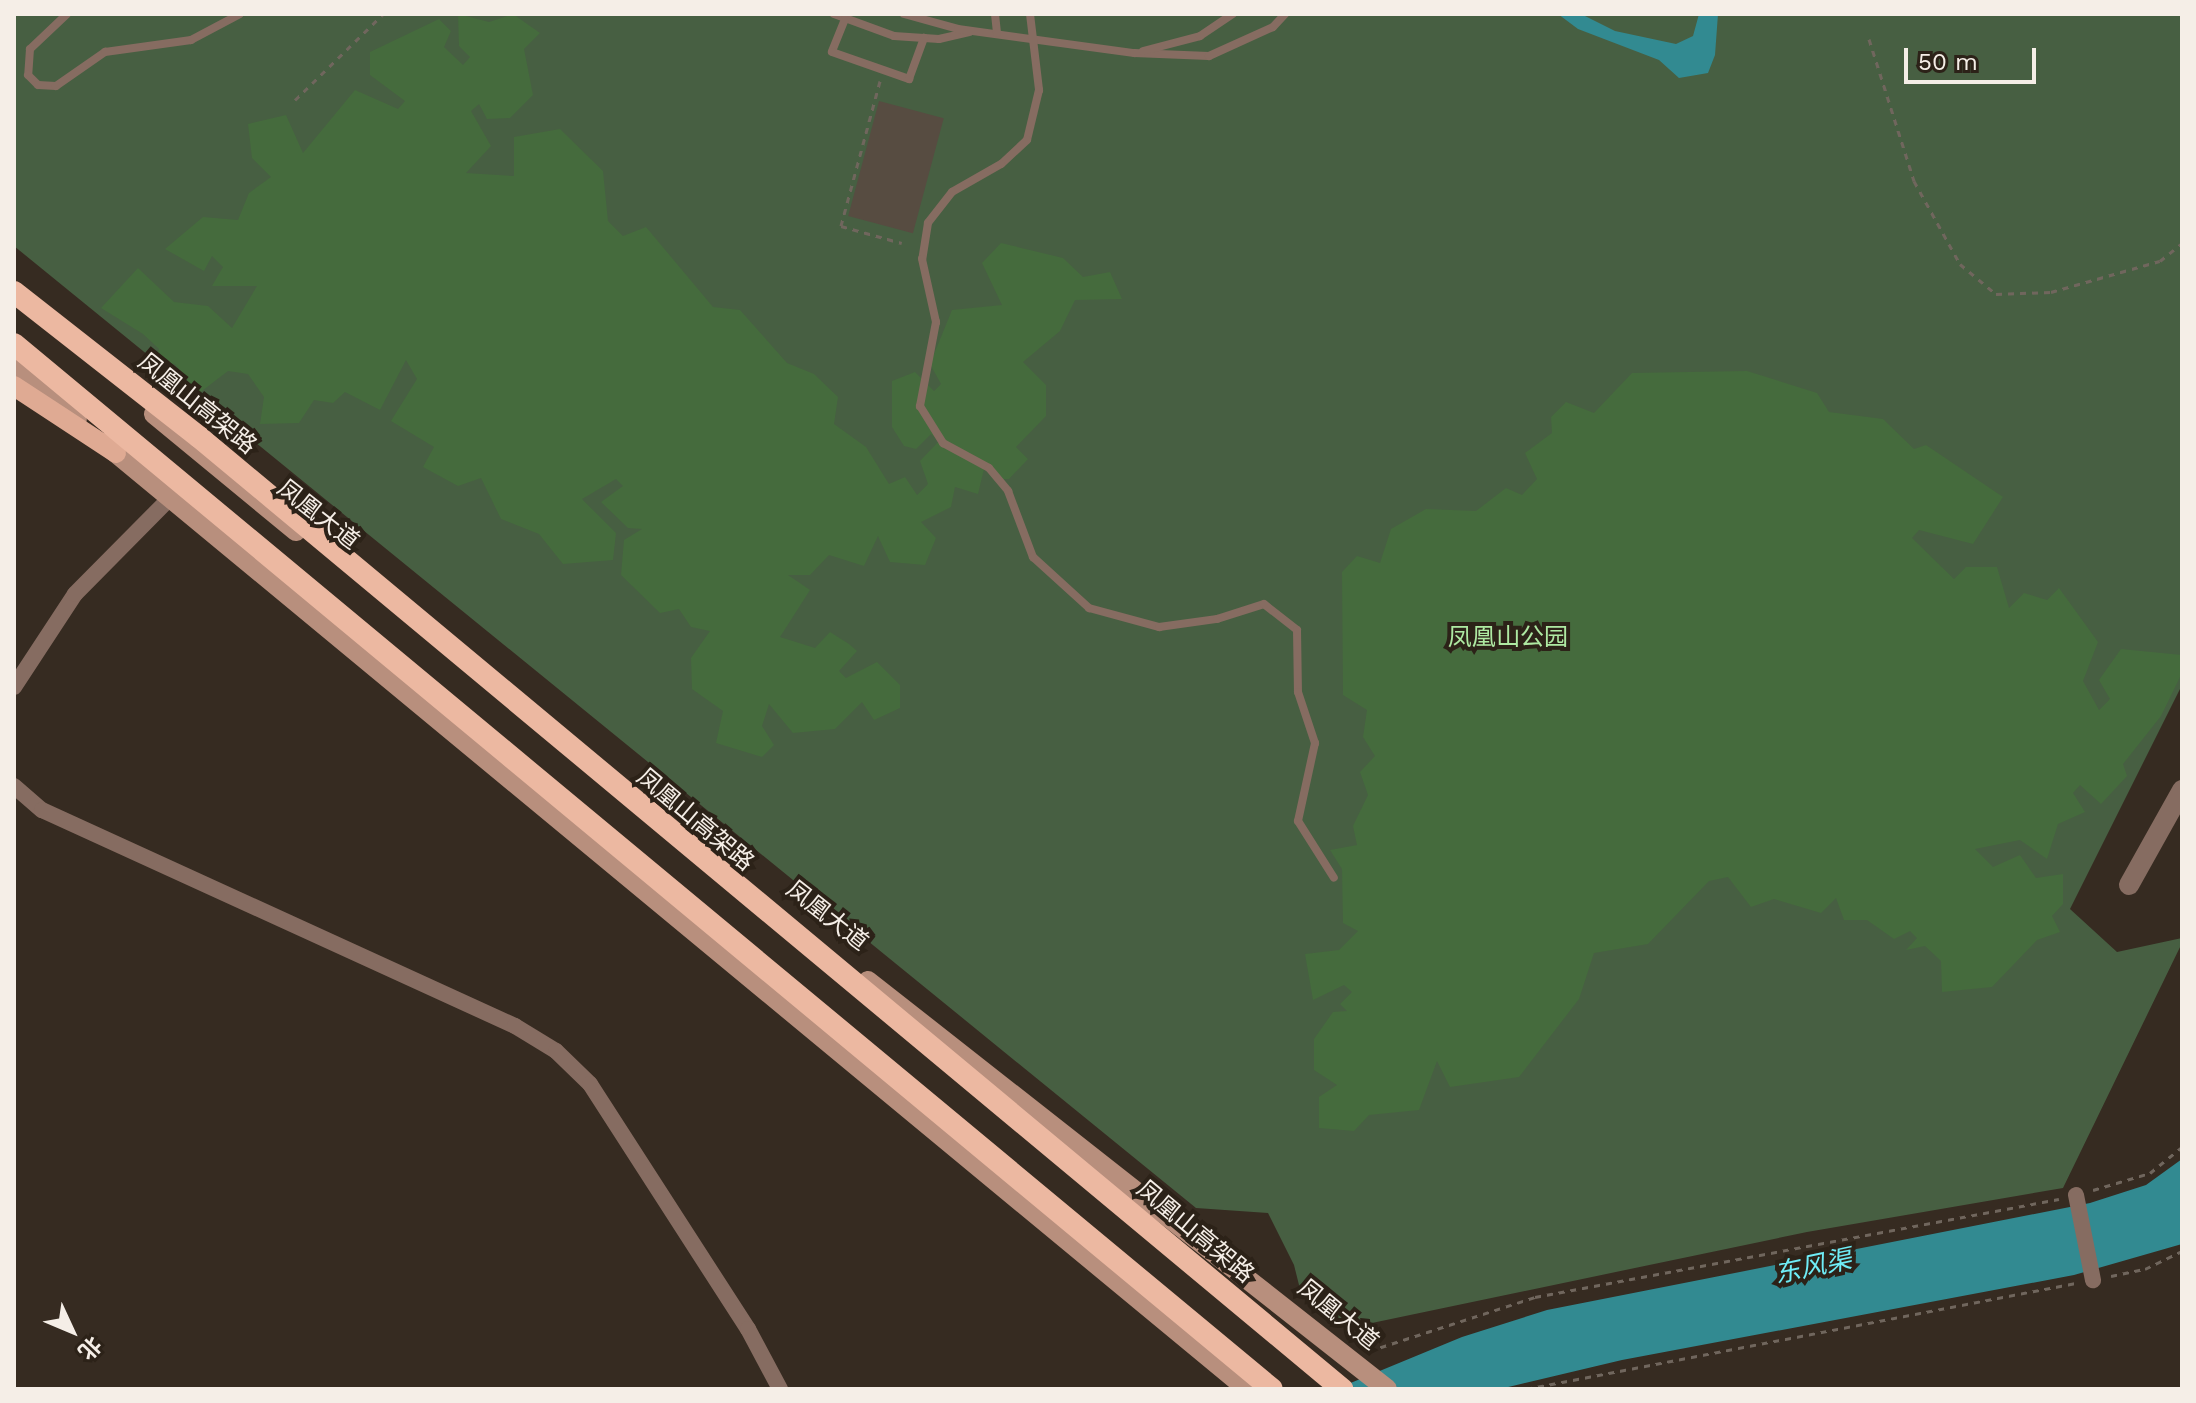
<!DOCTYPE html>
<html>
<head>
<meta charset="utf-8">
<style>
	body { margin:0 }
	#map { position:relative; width:2196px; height:1403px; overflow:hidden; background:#362b21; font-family:"Work Sans","Noto Sans SC",sans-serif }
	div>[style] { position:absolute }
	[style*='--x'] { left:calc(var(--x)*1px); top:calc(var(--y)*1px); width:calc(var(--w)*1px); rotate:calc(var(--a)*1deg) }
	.green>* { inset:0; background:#475f42 }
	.forest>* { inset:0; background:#456b3d }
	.water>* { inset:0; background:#328a91 }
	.building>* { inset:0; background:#574c41; transform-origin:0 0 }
	.path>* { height:3px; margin-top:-1.5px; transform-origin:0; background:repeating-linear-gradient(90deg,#70665d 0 6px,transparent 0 12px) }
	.service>* { height:8px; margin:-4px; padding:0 4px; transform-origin:4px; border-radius:4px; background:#866c61 }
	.minor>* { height:16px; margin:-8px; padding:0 8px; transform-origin:8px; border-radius:8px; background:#866c61 }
	.tertiary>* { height:20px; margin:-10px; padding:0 10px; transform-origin:10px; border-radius:10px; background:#866c61 }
	.secondary>* { height:20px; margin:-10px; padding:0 10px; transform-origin:10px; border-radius:10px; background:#b88f7d }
	.primary>* { height:20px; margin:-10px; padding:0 10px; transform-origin:10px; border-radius:10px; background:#dfaa93 }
	.trunk>* { height:22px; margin:-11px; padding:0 11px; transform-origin:11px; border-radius:11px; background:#ecb8a1 }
	span { translate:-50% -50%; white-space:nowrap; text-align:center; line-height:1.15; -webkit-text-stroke:8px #2c2218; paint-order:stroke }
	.street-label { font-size:24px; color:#f5eee7 }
	.park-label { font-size:24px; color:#aee9a2 }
	.water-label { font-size:26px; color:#6fedf7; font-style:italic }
	.frame { position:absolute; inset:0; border:16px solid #f5eee7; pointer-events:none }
	.north { position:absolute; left:32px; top:1291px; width:80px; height:80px; -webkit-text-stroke:6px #2c2218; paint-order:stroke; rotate:134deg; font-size:22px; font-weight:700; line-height:32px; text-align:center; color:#f5eee7 }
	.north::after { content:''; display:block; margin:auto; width:28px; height:36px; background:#f5eee7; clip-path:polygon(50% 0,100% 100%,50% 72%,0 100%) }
	.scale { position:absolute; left:1904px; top:48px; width:132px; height:36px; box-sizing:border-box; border:4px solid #f5eee7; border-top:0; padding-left:10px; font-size:24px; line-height:28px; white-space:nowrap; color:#f5eee7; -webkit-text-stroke:6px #2c2218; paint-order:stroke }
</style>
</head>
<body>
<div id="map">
	<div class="green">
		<i style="clip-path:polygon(14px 14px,2182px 14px,2182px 685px,2070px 909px,2117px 952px,2182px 938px,2182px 943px,2063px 1188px,1807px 1232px,1348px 1328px,1300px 1289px,1294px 1265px,1268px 1213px,1196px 1208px,14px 246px)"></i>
	</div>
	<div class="forest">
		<i style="clip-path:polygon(458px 14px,489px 22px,513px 14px,540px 33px,524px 49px,533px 95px,510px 118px,487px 119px,479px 104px,471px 111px,491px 146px,466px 173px,514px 176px,514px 137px,560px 129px,603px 171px,608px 221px,623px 236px,646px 227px,713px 307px,740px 310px,787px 363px,814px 374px,838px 397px,834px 424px,866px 447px,889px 484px,905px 477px,917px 495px,928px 484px,920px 461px,939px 441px,931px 434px,916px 449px,904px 446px,892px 427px,892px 381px,915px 372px,934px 391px,941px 384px,930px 364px,952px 310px,1002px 305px,982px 263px,1001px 243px,1063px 258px,1083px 277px,1110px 272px,1122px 299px,1075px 300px,1060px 331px,1023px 362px,1046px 385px,1046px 416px,1016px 447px,1028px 459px,1009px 479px,993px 479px,985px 465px,978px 494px,955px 487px,951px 507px,921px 522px,936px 538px,925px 565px,890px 562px,878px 536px,864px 566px,829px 555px,810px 575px,788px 575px,810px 590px,780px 637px,815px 648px,830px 632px,849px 644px,857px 651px,839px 671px,846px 678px,877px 662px,900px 685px,900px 708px,874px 720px,862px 702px,835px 729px,793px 733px,769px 704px,762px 726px,774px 745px,762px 757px,716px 743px,723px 711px,692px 689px,691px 658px,710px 631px,691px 627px,679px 609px,660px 613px,621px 575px,624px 540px,642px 529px,628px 528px,601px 502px,623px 486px,616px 479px,582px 499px,616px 533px,613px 560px,563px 564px,539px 534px,501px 519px,481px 478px,458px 486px,423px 467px,434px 447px,391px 421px,417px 379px,406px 360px,380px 410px,345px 392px,333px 403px,314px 400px,299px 423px,260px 424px,264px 397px,248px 374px,228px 371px,198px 394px,175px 364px,155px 361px,159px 349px,143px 334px,101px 308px,138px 268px,174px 302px,208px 306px,232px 328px,257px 286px,212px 286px,223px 267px,212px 256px,204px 271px,165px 249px,203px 217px,238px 220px,249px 193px,271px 177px,252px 158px,248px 124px,286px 115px,303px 153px,355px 90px,398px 109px,405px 101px,370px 75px,370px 52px,439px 19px,451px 31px,444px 47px,463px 65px,470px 57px,459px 46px)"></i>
		<i style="clip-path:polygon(1747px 371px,1817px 393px,1829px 412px,1883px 419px,1914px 449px,1926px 445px,2003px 497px,1973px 544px,1919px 530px,1912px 538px,1954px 579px,1966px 567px,1997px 567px,2009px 608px,2024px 593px,2047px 600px,2059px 588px,2098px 642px,2083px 681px,2099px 710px,2110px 699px,2099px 680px,2121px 649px,2182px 655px,2182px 673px,2161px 716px,2123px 764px,2127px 776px,2101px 804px,2080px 785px,2073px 793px,2085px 812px,2058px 824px,2047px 859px,2020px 840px,1975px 849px,1993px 867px,2020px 855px,2036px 878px,2063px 874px,2063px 904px,2052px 916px,2060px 932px,2037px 940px,1992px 987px,1942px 992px,1941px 961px,1925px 946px,1906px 950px,1917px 938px,1910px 931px,1894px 939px,1867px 920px,1844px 920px,1836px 898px,1821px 913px,1774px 899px,1751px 907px,1728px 877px,1709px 881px,1648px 944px,1594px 953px,1579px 999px,1519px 1077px,1450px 1087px,1437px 1061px,1419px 1110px,1369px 1115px,1354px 1131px,1319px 1128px,1319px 1097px,1337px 1085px,1314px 1070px,1314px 1039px,1333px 1012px,1347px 1011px,1340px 1004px,1352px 992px,1344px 985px,1313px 1000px,1305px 954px,1339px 950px,1358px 931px,1343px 923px,1342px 869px,1330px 850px,1357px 845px,1353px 826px,1368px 795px,1360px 772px,1375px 756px,1363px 737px,1367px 710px,1343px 695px,1342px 572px,1357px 556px,1380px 563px,1391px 529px,1426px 509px,1476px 511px,1506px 488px,1522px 495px,1537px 479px,1525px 453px,1552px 433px,1551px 417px,1566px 402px,1594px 413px,1632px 373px)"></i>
	</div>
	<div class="water">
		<i style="clip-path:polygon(1558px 14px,1581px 14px,1615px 31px,1676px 44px,1693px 36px,1699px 14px,1718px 14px,1715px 55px,1708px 73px,1679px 78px,1659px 60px,1578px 29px)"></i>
		<i style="clip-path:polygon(2182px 1159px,2182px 1244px,2074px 1275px,1622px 1360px,1500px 1389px,1336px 1389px,1462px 1337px,1547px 1310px,2090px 1203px,2146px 1185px)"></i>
	</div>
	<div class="building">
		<i style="left:879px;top:101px;width:67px;height:119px;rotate:15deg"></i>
	</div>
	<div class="path">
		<i style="--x:1869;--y:39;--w:149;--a:72.4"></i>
		<i style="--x:1914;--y:181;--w:95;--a:61"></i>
		<i style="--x:1960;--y:264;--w:47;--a:39.8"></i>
		<i style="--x:1996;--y:294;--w:55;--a:-2.1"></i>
		<i style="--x:2051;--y:292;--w:113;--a:-15.9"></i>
		<i style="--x:2160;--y:261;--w:28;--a:-39"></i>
		<i style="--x:880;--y:81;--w:150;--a:105.1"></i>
		<i style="--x:841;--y:226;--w:63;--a:15.6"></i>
		<i style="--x:295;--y:100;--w:123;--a:-44.3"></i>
		<i style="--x:2093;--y:1190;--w:59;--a:-16.6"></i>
		<i style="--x:2150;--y:1173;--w:41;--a:-39.1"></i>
		<i style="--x:2111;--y:1276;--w:35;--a:-12"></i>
		<i style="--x:2145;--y:1269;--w:41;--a:-25.9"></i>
		<i style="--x:1369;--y:1351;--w:175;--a:-18"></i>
		<i style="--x:1535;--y:1297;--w:533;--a:-10.59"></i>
		<i style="--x:1526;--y:1389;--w:560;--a:-10.91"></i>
	</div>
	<div class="service">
		<i style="--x:67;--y:14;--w:51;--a:136.6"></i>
		<i style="--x:30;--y:49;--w:26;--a:94"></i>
		<i style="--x:28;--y:75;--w:14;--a:45"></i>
		<i style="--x:38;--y:85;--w:18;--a:3"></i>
		<i style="--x:56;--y:86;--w:60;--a:-34.8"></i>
		<i style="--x:105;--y:52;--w:87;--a:-7.9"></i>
		<i style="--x:191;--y:40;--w:55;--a:-28"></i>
		<i style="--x:834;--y:14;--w:64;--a:20.1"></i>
		<i style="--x:894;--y:36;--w:45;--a:3.8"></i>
		<i style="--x:939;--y:39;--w:31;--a:-13"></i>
		<i style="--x:904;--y:14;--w:56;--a:15.5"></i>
		<i style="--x:958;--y:29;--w:178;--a:7.8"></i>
		<i style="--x:1134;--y:53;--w:75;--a:2.3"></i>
		<i style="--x:1209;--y:56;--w:70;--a:-24.4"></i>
		<i style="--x:1273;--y:27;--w:18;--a:-47"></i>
		<i style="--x:995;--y:14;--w:19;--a:84"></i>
		<i style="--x:1030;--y:14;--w:77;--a:83.2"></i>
		<i style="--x:1039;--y:90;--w:51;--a:103.5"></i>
		<i style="--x:1027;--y:140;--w:35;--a:137"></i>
		<i style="--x:1001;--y:164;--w:56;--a:150.3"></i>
		<i style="--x:952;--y:192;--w:39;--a:128"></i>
		<i style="--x:928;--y:223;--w:36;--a:99"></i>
		<i style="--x:922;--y:259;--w:65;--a:77.5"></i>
		<i style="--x:936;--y:322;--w:86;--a:100.8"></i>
		<i style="--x:920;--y:406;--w:44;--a:58.1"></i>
		<i style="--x:943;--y:443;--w:52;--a:28.5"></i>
		<i style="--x:989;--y:468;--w:30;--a:50"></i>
		<i style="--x:1008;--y:491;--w:71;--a:69.3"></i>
		<i style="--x:1033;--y:557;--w:76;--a:42.3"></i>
		<i style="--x:1089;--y:608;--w:73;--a:15.2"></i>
		<i style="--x:1159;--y:627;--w:59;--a:-7.9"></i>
		<i style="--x:1217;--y:619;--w:49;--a:-17.7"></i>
		<i style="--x:1264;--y:604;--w:42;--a:38.2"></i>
		<i style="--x:1297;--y:630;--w:62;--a:89.1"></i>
		<i style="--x:1298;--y:692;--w:54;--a:71.6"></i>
		<i style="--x:1315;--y:743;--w:80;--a:102.3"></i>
		<i style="--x:1298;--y:821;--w:67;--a:57.7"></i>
		<i style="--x:845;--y:19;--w:35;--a:112"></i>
		<i style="--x:832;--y:52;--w:82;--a:19.3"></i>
		<i style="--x:909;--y:79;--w:44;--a:-69.9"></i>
		<i style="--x:1143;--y:51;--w:59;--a:-14.7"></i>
		<i style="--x:1200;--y:36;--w:40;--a:-34"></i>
	</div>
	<div class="minor">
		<i style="--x:14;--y:687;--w:111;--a:-56.7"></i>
		<i style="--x:75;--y:594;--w:136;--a:-45.3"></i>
		<i style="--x:14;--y:786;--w:37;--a:41"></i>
		<i style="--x:42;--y:810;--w:520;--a:24.54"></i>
		<i style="--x:515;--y:1026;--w:48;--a:31.4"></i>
		<i style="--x:556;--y:1051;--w:47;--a:44.1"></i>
		<i style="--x:590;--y:1084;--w:292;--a:57.2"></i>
		<i style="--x:748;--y:1329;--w:68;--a:61.9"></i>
		<i style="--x:2076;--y:1195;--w:87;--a:78.7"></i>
	</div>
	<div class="tertiary">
		<i style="--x:2129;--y:885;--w:109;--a:-60.8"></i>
	</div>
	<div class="secondary">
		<i style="--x:14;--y:364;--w:84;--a:41.6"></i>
		<i style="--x:154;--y:414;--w:184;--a:39.5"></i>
		<i style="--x:104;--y:443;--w:1484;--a:39.61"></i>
		<i style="--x:868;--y:981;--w:660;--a:38.17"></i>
	</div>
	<div class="primary">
		<i style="--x:14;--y:386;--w:122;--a:33.3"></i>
	</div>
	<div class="trunk">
		<i style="--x:14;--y:292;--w:235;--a:38.1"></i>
		<i style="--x:199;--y:437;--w:1488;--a:39.79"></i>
		<i style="--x:14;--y:344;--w:1635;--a:39.72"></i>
	</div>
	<div class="street-label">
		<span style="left:197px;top:404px;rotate:39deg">凤凰山高架路</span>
		<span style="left:318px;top:515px;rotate:38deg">凤凰大道</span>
		<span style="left:695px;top:820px;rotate:40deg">凤凰山高架路</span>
		<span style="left:827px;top:916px;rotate:38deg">凤凰大道</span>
		<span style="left:1195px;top:1232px;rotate:40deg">凤凰山高架路</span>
		<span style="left:1338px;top:1315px;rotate:39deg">凤凰大道</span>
	</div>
	<div class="park-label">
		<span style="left:1508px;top:638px">凤凰山公园</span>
	</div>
	<div class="water-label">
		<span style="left:1813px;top:1267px;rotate:-12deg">东风渠</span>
	</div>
	<div class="frame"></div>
	<div class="north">北</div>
	<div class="scale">50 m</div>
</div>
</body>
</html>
